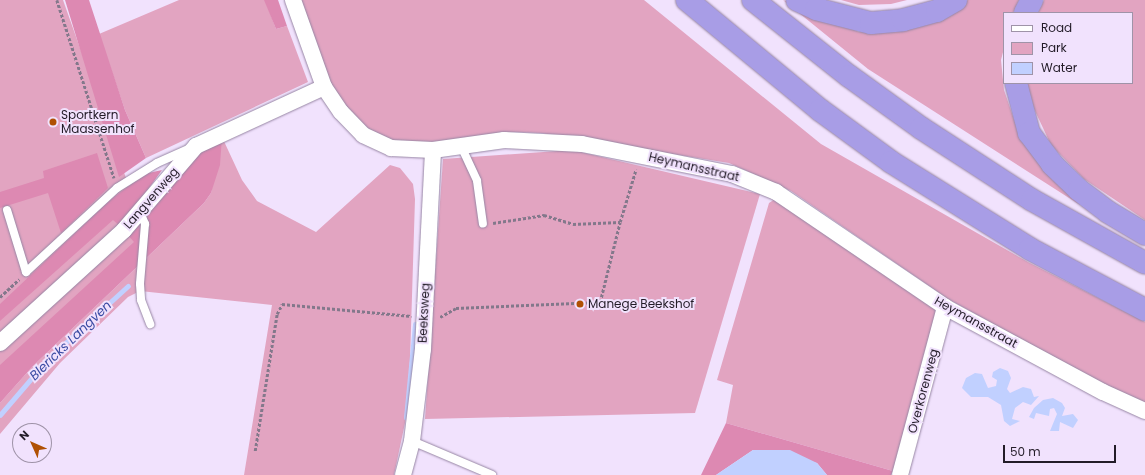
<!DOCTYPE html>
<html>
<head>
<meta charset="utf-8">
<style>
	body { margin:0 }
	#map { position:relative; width:1145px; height:475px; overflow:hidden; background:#f1e2fd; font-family:Poppins,sans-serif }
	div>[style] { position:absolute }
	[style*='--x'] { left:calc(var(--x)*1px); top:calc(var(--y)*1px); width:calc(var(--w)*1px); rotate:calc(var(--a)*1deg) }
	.green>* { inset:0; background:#e2a4c1 }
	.forest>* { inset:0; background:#dd89b2 }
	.water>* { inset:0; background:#c1d0ff }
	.stream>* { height:4.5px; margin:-2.25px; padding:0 2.25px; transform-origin:2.25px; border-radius:2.25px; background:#c1d0ff }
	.path>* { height:2.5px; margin-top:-1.25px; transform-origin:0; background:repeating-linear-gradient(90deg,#83788b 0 3px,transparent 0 5px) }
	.roads { filter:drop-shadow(0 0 1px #9786a4) drop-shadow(0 0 1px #9786a4) }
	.service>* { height:8px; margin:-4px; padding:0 4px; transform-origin:4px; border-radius:4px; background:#fff }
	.minor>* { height:16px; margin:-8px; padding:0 8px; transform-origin:8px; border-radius:8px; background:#fff }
	.motorway>* { height:22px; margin:-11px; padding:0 11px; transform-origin:11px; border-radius:11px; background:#a89de6 }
	.dots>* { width:11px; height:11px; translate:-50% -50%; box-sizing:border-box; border:2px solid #f1e2fd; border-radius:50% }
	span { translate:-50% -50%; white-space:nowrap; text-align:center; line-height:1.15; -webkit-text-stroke:4px #f1e2fd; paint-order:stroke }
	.poi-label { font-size:12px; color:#231c28 }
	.left { translate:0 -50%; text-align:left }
	.street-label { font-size:12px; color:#231c28 }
	.water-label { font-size:13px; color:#3a4ba3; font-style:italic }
	.legend { position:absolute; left:1003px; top:12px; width:130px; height:72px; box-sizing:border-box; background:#f1e2fd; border:1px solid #9f93a8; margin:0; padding:5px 7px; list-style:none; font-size:12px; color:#231c28 }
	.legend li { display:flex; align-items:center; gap:8px; height:20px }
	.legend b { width:20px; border:1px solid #9f93a8 }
	.north { position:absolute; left:12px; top:423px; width:40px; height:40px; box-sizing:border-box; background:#f1e2fd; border:1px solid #9f93a8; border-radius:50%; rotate:315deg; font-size:11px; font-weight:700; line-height:16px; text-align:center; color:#231c28 }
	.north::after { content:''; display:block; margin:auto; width:14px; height:18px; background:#b05004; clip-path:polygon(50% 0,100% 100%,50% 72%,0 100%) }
	.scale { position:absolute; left:1003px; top:445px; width:113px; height:18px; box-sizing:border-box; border:2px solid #231c28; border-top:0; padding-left:5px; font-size:12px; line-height:14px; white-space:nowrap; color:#231c28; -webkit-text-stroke:3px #f1e2fd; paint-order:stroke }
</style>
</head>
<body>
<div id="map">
	<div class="green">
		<i style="clip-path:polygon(0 0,63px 0,149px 243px,0 379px)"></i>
		<i style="clip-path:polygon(179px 0,265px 0,276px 29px,287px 26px,308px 82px,146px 158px,125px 110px,99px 34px)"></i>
		<i style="clip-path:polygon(298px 0,644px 0,821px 144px,1028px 262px,1145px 322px,1145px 404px,1103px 384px,948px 299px,791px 191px,729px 163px,541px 133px,514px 132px,418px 145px,393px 142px,376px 135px,342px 106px,328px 87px)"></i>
		<i style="clip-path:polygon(783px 0,859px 32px,893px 31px,940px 16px,968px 0,1019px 0,1013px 13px,1004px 13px,1004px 48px,1001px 60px,1004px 90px,1019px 134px,1048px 172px,1080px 205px,868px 69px)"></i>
		<i style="clip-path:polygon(841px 0,907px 0,891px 4px,859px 5px)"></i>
		<i style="clip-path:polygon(1044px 0,1145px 0,1145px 220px,1084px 179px,1051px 145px,1028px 96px,1027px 83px,1132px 83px,1132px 13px,1038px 13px)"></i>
		<i style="clip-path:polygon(222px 137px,242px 180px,257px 201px,316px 232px,390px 165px,400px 168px,413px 184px,415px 199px,410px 361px,405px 423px,394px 475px,244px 475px,272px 305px,140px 291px,128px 297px,60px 363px,0 434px,0 403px,33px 366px,204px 203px,211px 193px)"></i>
		<i style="clip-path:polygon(572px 150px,760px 194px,695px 413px,425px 419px,443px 159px)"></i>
		<i style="clip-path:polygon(775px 199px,934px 304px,937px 316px,893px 471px,726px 423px,733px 385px,717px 380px,769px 203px)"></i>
	</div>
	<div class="forest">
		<i style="clip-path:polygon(65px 0,89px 0,125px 110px,146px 158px,119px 177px)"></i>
		<i style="clip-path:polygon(264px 0,278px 0,287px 26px,276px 29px)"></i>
		<i style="clip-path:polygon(222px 137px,220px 165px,211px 193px,204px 203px,33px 366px,0 403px,0 365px,134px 242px,127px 234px,191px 157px)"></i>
		<i style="clip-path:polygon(97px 153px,108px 188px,61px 233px,48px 193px,0 208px,0 192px,44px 178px,43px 171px)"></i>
		<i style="clip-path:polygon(162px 170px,121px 227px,113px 220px,0 321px,0 304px,108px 202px,144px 174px)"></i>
		<i style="clip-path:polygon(726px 423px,893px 471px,891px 475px,827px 475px,817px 463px,753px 450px,716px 475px,701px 475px)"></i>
	</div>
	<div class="water">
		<i style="clip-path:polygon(1000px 368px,1008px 371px,1011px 378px,1007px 389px,1010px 393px,1023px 387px,1031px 389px,1034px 397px,1039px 396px,1031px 405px,1023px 402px,1015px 408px,1012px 419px,1020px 421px,1010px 426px,1004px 421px,1001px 405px,988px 397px,971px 397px,962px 388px,966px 378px,975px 373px,982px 374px,988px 388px,996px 386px,997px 380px,992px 377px,993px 372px)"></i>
		<i style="clip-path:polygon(1053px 398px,1062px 403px,1065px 408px,1062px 416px,1073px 414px,1078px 420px,1073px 428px,1060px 422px,1059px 431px,1050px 431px,1057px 414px,1054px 408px,1050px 409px,1049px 416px,1036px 413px,1034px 419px,1029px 417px,1034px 408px,1043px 400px)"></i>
		<i style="clip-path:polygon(753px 450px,790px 450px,817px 463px,827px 475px,716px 475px)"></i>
	</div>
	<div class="stream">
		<i style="--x:0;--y:415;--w:74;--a:-49.4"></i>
		<i style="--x:48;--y:359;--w:108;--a:-42.4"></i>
		<i style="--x:406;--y:418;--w:94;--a:-84.5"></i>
	</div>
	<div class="path">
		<i style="--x:57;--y:0;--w:187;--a:72.2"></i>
		<i style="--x:493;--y:223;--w:52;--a:-8.9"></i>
		<i style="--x:544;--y:215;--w:30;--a:17"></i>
		<i style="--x:573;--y:224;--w:47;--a:-2.4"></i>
		<i style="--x:620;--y:222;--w:55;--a:-73.2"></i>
		<i style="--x:0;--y:297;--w:26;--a:-43"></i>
		<i style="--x:440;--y:317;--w:18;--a:-29"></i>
		<i style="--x:456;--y:308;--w:144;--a:-2.4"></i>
		<i style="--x:600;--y:302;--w:82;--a:-76"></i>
		<i style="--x:255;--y:451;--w:139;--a:-80.9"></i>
		<i style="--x:277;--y:314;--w:11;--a:-63"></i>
		<i style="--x:282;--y:304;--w:130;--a:5.3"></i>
	</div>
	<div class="roads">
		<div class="service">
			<i style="--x:461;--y:146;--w:38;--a:65"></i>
			<i style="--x:477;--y:181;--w:43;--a:82.1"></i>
			<i style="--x:7;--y:210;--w:65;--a:73"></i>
			<i style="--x:26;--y:272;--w:124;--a:-42.7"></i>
			<i style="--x:117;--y:188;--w:47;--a:-32"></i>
			<i style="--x:157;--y:163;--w:35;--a:-24"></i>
			<i style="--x:140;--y:212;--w:13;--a:67"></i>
			<i style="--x:145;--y:224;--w:60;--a:94.8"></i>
			<i style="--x:140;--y:284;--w:16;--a:86"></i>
			<i style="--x:141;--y:300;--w:26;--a:69"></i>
			<i style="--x:412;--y:441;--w:87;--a:23"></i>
		</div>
		<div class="minor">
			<i style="--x:293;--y:0;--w:92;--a:70.4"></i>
			<i style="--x:324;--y:87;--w:30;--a:56"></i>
			<i style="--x:341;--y:112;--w:32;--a:46"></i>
			<i style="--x:363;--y:135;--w:31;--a:25"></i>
			<i style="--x:391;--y:148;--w:42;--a:2.7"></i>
			<i style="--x:433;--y:150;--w:72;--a:-8"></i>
			<i style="--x:504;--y:140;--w:78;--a:2.9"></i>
			<i style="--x:582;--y:144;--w:153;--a:11.3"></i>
			<i style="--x:732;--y:174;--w:48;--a:22.2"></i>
			<i style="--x:776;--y:192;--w:204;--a:34.2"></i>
			<i style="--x:945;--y:307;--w:179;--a:28.3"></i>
			<i style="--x:1103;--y:392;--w:46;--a:24.3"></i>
			<i style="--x:0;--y:343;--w:168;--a:-42.3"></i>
			<i style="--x:124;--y:230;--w:111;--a:-49.4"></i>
			<i style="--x:196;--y:146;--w:141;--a:-24.7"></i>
			<i style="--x:403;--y:475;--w:35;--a:-75"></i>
			<i style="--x:412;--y:441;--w:93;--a:-83.2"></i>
			<i style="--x:423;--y:349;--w:199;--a:-87.1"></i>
			<i style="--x:900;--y:475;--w:174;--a:-75"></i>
		</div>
		<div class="motorway">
			<i style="--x:687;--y:0;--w:173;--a:39.6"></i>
			<i style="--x:820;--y:110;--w:88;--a:36.2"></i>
			<i style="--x:891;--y:162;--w:164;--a:32"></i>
			<i style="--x:1030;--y:249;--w:130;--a:27.9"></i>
			<i style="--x:753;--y:0;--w:122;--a:38.4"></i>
			<i style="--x:849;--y:76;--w:89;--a:35.8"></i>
			<i style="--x:921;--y:128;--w:132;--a:33"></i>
			<i style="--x:1032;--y:200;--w:129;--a:29.1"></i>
			<i style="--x:797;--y:0;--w:21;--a:25"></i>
			<i style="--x:816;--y:9;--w:57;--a:14.3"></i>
			<i style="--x:871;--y:23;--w:32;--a:-5"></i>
			<i style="--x:903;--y:20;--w:35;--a:-15"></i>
			<i style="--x:937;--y:11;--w:22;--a:-30"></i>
			<i style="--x:1025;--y:13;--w:15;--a:-62"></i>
			<i style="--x:1016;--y:83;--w:52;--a:75.4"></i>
			<i style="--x:1029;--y:133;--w:39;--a:53"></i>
			<i style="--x:1052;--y:164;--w:37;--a:44"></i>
			<i style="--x:1079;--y:190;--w:36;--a:37"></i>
			<i style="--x:1108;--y:212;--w:43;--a:30.7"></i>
		</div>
	</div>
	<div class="dots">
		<i style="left:53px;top:122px;background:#b05004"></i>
		<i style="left:580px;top:304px;background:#b05004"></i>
	</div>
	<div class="poi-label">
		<span class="left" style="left:61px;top:122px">Sportkern<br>Maassenhof</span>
		<span class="left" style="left:588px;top:304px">Manege Beekshof</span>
	</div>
	<div class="street-label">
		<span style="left:694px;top:167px;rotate:13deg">Heymansstraat</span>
		<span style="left:151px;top:198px;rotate:-49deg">Langvenweg</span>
		<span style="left:424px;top:313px;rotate:-87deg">Beeksweg</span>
		<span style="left:976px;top:322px;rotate:29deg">Heymansstraat</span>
		<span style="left:923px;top:391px;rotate:-75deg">Overkorenweg</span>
	</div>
	<div class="water-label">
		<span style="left:71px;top:341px;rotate:-44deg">Blericks Langven</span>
	</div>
	<ul class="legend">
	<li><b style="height:5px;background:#fff"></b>Road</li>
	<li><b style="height:11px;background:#e2a4c1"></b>Park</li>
	<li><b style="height:11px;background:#c1d0ff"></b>Water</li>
	</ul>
	<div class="north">N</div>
	<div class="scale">50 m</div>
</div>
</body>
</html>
